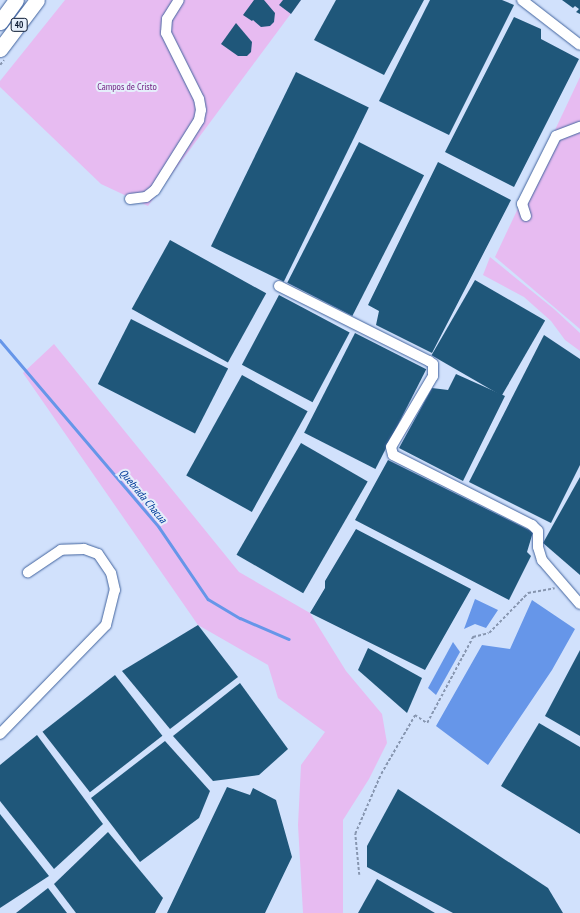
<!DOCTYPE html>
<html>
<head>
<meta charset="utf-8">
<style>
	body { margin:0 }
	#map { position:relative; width:580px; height:913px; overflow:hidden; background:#d1e1fc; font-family:"PT Sans Narrow",sans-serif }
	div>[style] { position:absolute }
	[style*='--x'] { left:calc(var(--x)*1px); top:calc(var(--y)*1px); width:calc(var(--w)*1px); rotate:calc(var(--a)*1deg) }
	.green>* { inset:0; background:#e7bbf1 }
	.water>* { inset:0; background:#6696e9 }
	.stream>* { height:2.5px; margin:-1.25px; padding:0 1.25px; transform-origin:1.25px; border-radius:1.25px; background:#6696e9 }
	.building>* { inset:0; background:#1f577a; transform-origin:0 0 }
	.path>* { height:1.5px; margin-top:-0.75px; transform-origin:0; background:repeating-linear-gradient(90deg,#8796b0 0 3px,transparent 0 5px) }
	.roads { filter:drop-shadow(0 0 1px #41639e) drop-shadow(0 0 1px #41639e) }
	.minor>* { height:10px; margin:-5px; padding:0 5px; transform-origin:5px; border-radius:5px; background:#fff }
	.highway>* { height:15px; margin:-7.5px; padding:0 7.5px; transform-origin:7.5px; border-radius:7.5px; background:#fff }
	span { translate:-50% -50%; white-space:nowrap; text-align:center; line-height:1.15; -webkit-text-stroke:4px #e5eefb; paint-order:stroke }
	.shield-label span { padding:1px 3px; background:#e5eefb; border:1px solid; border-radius:3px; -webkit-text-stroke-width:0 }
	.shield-label { font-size:9px; color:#0e1c34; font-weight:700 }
	.park-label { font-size:10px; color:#732283 }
	.water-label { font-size:11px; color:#003b99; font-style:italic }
</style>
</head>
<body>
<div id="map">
	<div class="green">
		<i style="clip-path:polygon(65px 0,301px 0,148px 206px,101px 184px,0 87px,0 81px)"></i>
		<i style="clip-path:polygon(580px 77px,580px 329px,495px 257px)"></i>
		<i style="clip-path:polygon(490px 257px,554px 309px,580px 333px,580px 351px,565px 340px,551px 321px,524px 297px,483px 275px)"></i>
		<i style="clip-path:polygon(54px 344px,239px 572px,310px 613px,346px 671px,382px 714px,387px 743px,369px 779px,343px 820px,343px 913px,303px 913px,298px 825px,301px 765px,325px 732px,278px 698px,268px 665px,198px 625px,23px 373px)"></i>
	</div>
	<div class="water">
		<i style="clip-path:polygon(475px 599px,498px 610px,486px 628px,475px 624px,464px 629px)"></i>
		<i style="clip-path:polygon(532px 600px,575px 629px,552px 670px,488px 765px,436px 726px,482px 645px,510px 649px)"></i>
		<i style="clip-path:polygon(453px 642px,460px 652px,436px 695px,428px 688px)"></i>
	</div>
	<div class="stream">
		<i style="--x:0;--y:340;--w:245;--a:49.6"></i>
		<i style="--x:159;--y:527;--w:87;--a:55.8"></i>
		<i style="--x:208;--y:599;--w:37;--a:31"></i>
		<i style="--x:240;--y:618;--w:53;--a:23.2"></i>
	</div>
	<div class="building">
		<i style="clip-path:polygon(254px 0,264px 0,275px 13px,274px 22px,270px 26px,261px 27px,253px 20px,252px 21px,243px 15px)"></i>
		<i style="clip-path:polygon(283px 0,301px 0,291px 14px,279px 5px)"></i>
		<i style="clip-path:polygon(336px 0,424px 0,384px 75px,314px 40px)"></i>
		<i style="clip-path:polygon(430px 0,502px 0,514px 5px,449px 135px,379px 101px)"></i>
		<i style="clip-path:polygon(562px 0,580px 0,580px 14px,576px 12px,579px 9px,575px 6px,573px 8px)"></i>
		<i style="clip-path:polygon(514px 17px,541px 29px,541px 39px,579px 59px,514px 187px,445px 152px)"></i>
		<i style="clip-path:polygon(236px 23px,252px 42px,251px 52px,247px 56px,238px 56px,221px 44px)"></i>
		<i style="left:296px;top:72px;width:81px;height:194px;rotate:26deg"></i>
		<i style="left:359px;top:142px;width:73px;height:158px;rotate:27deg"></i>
		<i style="clip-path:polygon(438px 162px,511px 200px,432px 353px,376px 325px,379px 311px,368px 305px)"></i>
		<i style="left:170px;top:240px;width:110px;height:79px;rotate:29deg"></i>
		<i style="left:475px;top:280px;width:81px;height:87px;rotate:30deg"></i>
		<i style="left:279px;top:295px;width:80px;height:79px;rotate:28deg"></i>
		<i style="left:131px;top:319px;width:109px;height:73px;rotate:27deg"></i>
		<i style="left:355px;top:333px;width:80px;height:112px;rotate:27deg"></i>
		<i style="clip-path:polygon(544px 335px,580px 359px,580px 465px,551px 523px,469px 482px)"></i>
		<i style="clip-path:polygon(456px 374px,505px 396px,463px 481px,399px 448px,432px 388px,448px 390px)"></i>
		<i style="left:242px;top:375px;width:75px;height:115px;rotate:29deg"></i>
		<i style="left:301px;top:443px;width:77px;height:129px;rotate:30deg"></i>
		<i style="clip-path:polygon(388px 460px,533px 532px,527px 552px,531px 556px,509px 600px,355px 520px)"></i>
		<i style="clip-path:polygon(580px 477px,580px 575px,543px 543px)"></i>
		<i style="clip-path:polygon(356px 529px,471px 589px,425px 670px,310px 613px,325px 588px,325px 581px)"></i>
		<i style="clip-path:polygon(198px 625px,238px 677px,170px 729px,122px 671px)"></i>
		<i style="clip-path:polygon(368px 648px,422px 678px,407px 713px,358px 670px)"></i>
		<i style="clip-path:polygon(580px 650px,580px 736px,545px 716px)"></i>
		<i style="left:115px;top:675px;width:77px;height:92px;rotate:52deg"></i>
		<i style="clip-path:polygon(240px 683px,288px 749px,259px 775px,213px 781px,173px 736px)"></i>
		<i style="clip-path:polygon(539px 723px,580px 747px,580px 834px,501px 786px)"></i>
		<i style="clip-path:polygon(37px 735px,103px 824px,54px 869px,0 801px,0 765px)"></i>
		<i style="clip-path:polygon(165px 741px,210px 791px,199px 818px,140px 862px,91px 798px)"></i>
		<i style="clip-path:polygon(227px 787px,250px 795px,253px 788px,276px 800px,292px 857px,265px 913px,167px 913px)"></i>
		<i style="clip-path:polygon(398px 789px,548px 888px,563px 913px,453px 913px,367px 867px,367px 846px)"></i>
		<i style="clip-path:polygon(0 814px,49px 876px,0 908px)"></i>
		<i style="clip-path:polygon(108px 832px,163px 898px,155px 913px,76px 913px,54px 884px)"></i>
		<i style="clip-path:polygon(377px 879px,435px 913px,358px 913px)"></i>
		<i style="clip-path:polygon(48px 888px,67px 913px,16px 913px)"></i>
	</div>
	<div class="path">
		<i style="--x:0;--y:65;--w:6;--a:-51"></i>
		<i style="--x:359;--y:875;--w:41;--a:-95.6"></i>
		<i style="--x:355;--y:834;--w:65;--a:-66.6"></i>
		<i style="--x:381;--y:774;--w:68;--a:-60"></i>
		<i style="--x:415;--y:715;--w:14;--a:34"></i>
		<i style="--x:427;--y:723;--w:98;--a:-61.9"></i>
		<i style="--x:473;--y:637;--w:16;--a:-14"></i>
		<i style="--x:489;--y:633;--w:56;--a:-45.7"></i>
		<i style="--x:528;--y:593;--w:27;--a:-10"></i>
	</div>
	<div class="roads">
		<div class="minor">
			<i style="--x:522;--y:0;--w:73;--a:37.8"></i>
			<i style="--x:130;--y:199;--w:16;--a:-7"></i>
			<i style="--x:146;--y:197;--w:11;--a:-38"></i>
			<i style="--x:155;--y:190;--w:83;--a:-57.8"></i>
			<i style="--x:199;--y:120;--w:10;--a:-79"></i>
			<i style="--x:201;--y:110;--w:11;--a:-100"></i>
			<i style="--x:199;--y:99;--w:74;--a:-116.6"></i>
			<i style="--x:166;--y:33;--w:14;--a:-86"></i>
			<i style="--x:167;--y:19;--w:22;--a:-58"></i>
			<i style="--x:526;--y:216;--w:13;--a:-108"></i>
			<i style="--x:522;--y:204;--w:76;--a:-63.4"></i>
			<i style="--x:556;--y:136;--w:26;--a:-21"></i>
			<i style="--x:279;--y:286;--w:168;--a:26.6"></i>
			<i style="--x:429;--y:361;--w:5;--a:37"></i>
			<i style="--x:433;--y:364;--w:12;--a:90"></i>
			<i style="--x:433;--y:376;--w:82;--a:120.6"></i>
			<i style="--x:391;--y:447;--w:8;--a:76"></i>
			<i style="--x:393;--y:455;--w:156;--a:26.7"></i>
			<i style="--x:532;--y:525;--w:8;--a:45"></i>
			<i style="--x:538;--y:531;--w:16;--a:90"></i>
			<i style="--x:538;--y:547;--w:14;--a:73"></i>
			<i style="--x:542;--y:560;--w:58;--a:49.2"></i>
			<i style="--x:0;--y:734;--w:152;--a:-45.8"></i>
			<i style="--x:106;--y:625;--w:36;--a:-76"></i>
			<i style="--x:115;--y:590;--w:17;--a:-103"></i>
			<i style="--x:111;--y:573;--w:23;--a:-124"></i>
			<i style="--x:98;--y:554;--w:15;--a:-160"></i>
			<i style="--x:84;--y:549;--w:23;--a:178"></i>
			<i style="--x:61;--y:550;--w:40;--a:146"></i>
		</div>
		<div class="highway">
			<i style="--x:0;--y:22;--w:27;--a:-54"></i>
			<i style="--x:0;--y:49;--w:61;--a:-52.9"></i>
		</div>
	</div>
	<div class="shield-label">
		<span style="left:19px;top:25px">40</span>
	</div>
	<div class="park-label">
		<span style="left:127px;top:87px">Campos de Cristo</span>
	</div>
	<div class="water-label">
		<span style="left:143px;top:496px;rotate:50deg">Quebrada Chacua</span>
	</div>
</div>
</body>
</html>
